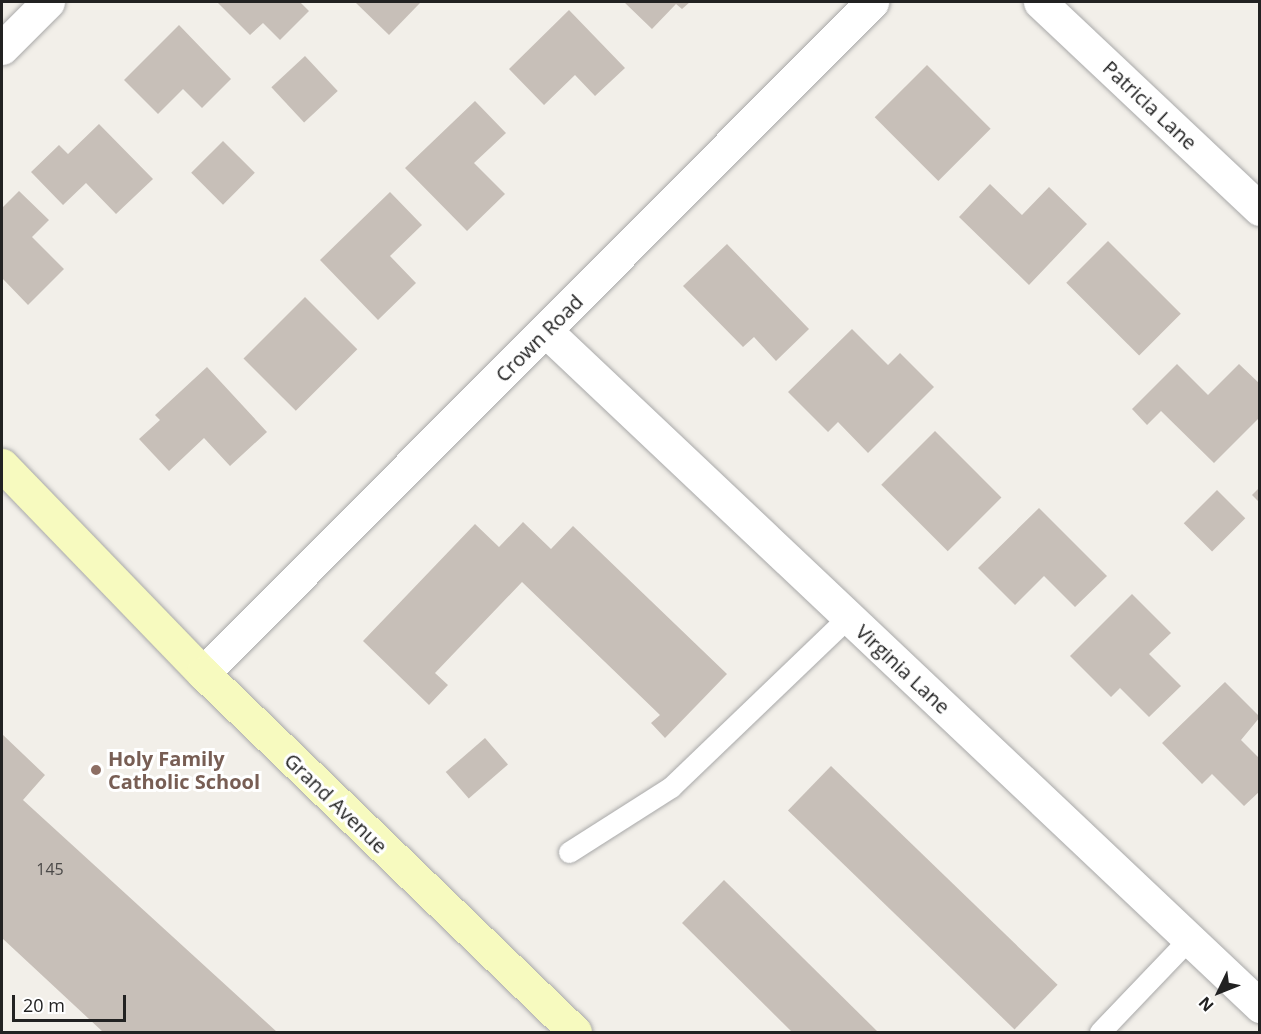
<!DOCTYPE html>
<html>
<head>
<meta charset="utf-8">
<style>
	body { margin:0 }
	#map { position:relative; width:1261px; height:1034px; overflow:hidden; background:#f2efe9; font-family:"Open Sans",sans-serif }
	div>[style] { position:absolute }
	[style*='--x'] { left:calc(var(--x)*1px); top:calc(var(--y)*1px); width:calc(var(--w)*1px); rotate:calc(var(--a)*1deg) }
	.building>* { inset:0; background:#c7bfb8; transform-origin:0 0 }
	.roads { filter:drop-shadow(0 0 2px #a9a9a9) drop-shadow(0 0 2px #a9a9a9) }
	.service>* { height:21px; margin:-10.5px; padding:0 10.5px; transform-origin:10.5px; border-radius:10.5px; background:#fff }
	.minor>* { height:33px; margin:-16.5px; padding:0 16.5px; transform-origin:16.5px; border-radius:16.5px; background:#fff }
	.secondary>* { height:33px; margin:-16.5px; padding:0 16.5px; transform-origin:16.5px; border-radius:16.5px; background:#f7fabf }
	.dots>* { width:16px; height:16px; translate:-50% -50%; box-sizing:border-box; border:3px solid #fff; border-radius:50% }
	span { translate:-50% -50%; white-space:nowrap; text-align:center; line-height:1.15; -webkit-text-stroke:6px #fff; paint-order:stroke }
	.number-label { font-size:16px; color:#4b4948 }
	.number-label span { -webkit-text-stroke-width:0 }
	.street-label { font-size:20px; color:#222 }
	.education-label { font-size:20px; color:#785e54; font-weight:700 }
	.left { translate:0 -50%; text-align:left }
	.frame { position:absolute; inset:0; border:3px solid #222; pointer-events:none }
	.north { position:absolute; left:1189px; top:962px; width:60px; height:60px; -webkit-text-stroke:4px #fff; paint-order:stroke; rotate:227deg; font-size:16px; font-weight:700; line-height:24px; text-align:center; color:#222 }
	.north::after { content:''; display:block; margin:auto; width:21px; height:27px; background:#222; clip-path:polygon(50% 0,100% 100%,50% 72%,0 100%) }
	.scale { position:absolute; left:12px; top:995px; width:114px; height:27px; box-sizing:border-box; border:3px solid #222; border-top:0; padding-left:8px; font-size:18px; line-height:21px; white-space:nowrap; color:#222; -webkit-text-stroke:4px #fff; paint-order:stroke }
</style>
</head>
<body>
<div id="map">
	<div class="building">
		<i style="clip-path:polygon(217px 2px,300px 2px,309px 11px,280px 40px,263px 23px,250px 35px)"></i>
		<i style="clip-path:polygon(355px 2px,418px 2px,420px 3px,389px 35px)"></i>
		<i style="clip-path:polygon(624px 2px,690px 2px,682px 9px,676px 4px,652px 29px)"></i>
		<i style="clip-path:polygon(569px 10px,625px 68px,595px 96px,575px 75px,544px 105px,509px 69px)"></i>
		<i style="clip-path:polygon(179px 25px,231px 79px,202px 108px,183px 89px,158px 114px,124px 80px)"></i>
		<i style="left:305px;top:56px;width:48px;height:46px;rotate:47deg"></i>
		<i style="left:927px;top:65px;width:90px;height:74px;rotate:45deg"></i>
		<i style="clip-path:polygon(475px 101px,506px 133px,474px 163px,505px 194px,467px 231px,405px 168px)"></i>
		<i style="clip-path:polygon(99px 124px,153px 179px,116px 214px,86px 183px,63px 205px,31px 172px,59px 145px,68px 154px)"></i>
		<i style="left:223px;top:141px;width:45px;height:45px;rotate:45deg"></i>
		<i style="clip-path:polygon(990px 184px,1022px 215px,1049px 187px,1087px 224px,1029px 285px,959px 217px)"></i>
		<i style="clip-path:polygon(19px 191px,49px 220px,32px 237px,64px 269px,28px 305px,2px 278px,2px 208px)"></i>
		<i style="clip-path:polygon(390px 192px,422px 225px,390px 256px,416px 283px,378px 320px,320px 260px)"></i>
		<i style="left:1108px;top:241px;width:103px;height:59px;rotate:45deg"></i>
		<i style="clip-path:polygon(727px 244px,809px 329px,776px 361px,754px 337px,743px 347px,683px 286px)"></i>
		<i style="left:305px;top:297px;width:74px;height:87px;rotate:45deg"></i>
		<i style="clip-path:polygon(852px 329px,888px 365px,900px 353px,934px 387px,868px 453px,838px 422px,828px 432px,788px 392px)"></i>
		<i style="clip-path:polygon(1177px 364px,1208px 395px,1239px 364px,1260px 384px,1260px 417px,1214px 463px,1161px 411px,1147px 425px,1132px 409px)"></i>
		<i style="clip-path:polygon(207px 367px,267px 432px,230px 466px,204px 438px,169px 471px,139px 439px,160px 420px,155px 415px)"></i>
		<i style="left:935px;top:431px;width:94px;height:76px;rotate:45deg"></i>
		<i style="clip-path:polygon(1260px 487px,1260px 503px,1252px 495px)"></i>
		<i style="left:1217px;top:490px;width:40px;height:47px;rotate:45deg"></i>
		<i style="clip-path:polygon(1039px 508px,1107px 576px,1075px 607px,1044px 576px,1015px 605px,978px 568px)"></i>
		<i style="clip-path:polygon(523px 522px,551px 549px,573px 526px,727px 674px,665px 738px,651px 723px,660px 715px,522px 582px,435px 673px,448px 685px,429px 705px,363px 641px,475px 524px,499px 547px)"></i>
		<i style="clip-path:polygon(1132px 594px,1171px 633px,1149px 654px,1181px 686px,1149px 717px,1120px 688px,1111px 697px,1070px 656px)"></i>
		<i style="clip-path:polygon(1225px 682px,1260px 717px,1241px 740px,1260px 759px,1260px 791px,1244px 806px,1212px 774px,1202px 784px,1162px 743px)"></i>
		<i style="clip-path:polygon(2px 734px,45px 775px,23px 800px,277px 1032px,103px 1032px,2px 938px)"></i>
		<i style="left:485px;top:738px;width:35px;height:52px;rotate:49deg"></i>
		<i style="left:831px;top:766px;width:315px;height:62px;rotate:44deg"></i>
		<i style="clip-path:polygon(724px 880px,878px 1032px,792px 1032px,682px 923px)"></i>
	</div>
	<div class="roads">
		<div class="service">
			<i style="--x:569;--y:852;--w:121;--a:-32.5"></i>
			<i style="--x:671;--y:787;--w:245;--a:-43.8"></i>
			<i style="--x:1100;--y:1032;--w:129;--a:-46.3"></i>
		</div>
		<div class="minor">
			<i style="--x:1040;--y:2;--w:302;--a:43.3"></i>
			<i style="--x:2;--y:48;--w:65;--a:-45"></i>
			<i style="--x:546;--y:331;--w:983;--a:43.39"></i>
			<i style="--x:203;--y:673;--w:948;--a:-45.09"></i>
		</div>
		<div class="secondary">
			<i style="--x:2;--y:465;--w:289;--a:46"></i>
			<i style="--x:203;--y:673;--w:517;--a:43.98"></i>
		</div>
	</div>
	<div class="dots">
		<i style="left:96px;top:770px;background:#8d6e63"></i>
	</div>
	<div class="number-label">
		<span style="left:50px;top:869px">145</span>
	</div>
	<div class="street-label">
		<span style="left:1150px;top:105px;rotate:43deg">Patricia Lane</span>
		<span style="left:539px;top:338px;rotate:-45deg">Crown Road</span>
		<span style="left:903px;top:669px;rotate:43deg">Virginia Lane</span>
		<span style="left:336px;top:803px;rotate:44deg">Grand Avenue</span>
	</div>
	<div class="education-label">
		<span class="left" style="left:108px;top:770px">Holy Family<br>Catholic School</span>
	</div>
	<div class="frame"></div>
	<div class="north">N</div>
	<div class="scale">20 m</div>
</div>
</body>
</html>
